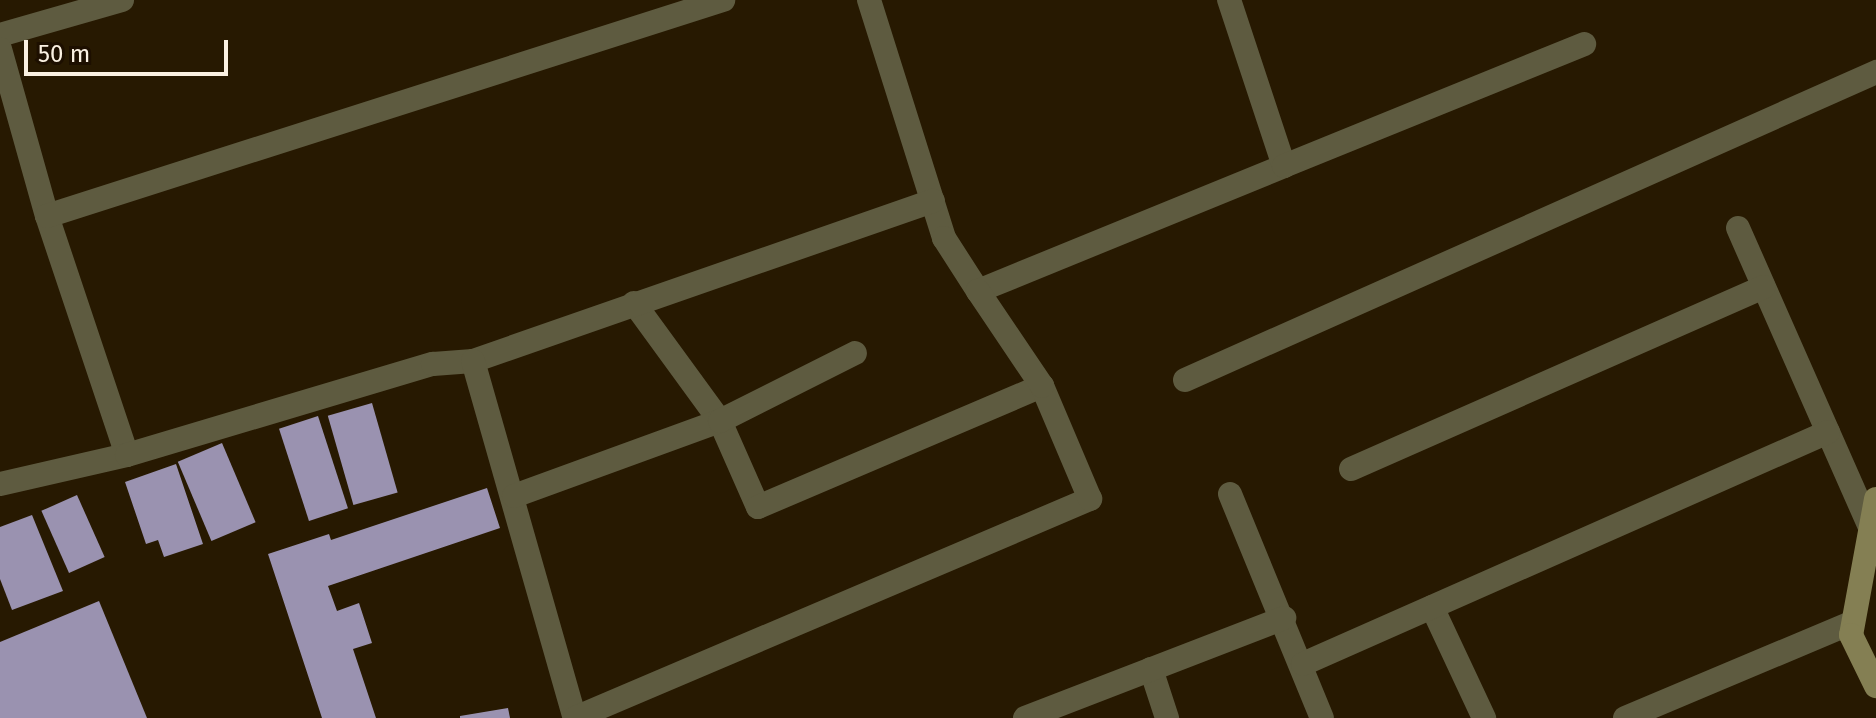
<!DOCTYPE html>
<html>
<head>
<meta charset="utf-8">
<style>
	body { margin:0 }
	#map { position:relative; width:1876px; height:718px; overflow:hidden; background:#271901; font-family:"Fira Sans",sans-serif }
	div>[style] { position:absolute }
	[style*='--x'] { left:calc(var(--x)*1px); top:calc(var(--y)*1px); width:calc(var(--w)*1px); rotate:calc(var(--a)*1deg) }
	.building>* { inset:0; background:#9a92b0; transform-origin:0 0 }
	.street>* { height:24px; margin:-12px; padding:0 12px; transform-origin:12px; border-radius:12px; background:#5e5b40 }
	.secondary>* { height:24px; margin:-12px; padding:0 12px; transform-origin:12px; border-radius:12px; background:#847f53 }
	span { translate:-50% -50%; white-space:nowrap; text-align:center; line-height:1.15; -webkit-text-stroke:8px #1d0f00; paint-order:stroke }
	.scale { position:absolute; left:24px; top:40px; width:204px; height:36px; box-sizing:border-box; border:4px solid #fbf1e2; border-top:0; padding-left:10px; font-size:24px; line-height:28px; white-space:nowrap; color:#fbf1e2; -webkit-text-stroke:6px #1d0f00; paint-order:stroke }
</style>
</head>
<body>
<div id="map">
	<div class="building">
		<i style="left:372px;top:403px;width:93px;height:46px;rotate:74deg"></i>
		<i style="left:318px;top:416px;width:97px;height:41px;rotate:72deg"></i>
		<i style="left:222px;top:443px;width:86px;height:48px;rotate:67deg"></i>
		<i style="clip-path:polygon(176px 464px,203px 544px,164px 557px,158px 540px,146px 544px,125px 482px)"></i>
		<i style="clip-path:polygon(487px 488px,500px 528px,328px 586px,337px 611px,359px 603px,372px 643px,353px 649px,376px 718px,322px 718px,268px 554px,329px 534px,331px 540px)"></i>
		<i style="left:77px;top:495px;width:68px;height:39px;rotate:66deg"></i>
		<i style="clip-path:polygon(32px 515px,63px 591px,12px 610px,0 579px,0 527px)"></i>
		<i style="clip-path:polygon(99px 601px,147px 718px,0 718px,0 642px)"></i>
		<i style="clip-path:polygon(508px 708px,510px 718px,460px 718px,460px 716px)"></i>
	</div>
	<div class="street">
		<i style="--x:869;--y:0;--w:250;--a:72.5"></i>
		<i style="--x:944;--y:238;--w:63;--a:57.3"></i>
		<i style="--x:978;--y:291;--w:331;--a:-22.2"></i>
		<i style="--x:1284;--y:166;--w:175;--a:-108.3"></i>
		<i style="--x:0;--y:35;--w:127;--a:-16"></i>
		<i style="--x:0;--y:49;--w:173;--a:74.3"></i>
		<i style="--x:47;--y:216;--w:252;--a:71.5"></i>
		<i style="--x:1284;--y:166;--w:324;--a:-22.1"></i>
		<i style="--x:47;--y:216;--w:710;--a:-17.72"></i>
		<i style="--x:1738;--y:228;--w:327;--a:66.2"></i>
		<i style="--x:1870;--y:527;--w:6;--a:-18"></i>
		<i style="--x:634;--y:303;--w:146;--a:53.9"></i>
		<i style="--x:720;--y:421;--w:94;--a:66.2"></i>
		<i style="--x:758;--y:507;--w:309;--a:-23.1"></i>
		<i style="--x:473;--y:361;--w:487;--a:-19.2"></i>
		<i style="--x:1185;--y:380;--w:757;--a:-24.02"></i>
		<i style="--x:1351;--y:469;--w:451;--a:-23.8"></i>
		<i style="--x:0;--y:484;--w:130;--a:-12.9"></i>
		<i style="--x:127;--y:455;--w:319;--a:-16.6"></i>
		<i style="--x:433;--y:364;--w:40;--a:-4.3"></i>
		<i style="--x:473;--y:361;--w:371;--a:74.1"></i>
		<i style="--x:575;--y:718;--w:560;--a:-23.04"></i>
		<i style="--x:1090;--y:499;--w:123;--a:-113"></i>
		<i style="--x:1042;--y:386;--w:115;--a:-124"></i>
		<i style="--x:1230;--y:494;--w:242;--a:67.7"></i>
		<i style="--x:514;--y:496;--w:219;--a:-20"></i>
		<i style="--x:720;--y:421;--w:151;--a:-26.7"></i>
		<i style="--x:1432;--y:607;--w:123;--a:64.9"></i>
		<i style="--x:1303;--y:664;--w:574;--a:-23.84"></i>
		<i style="--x:1151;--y:669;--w:52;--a:71.9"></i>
		<i style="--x:1025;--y:718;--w:278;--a:-21.1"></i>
		<i style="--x:1625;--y:718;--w:247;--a:-22.8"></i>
	</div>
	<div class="secondary">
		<i style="--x:1876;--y:499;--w:138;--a:100.4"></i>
		<i style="--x:1851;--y:635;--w:57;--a:63.9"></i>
	</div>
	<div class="scale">50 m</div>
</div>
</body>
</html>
